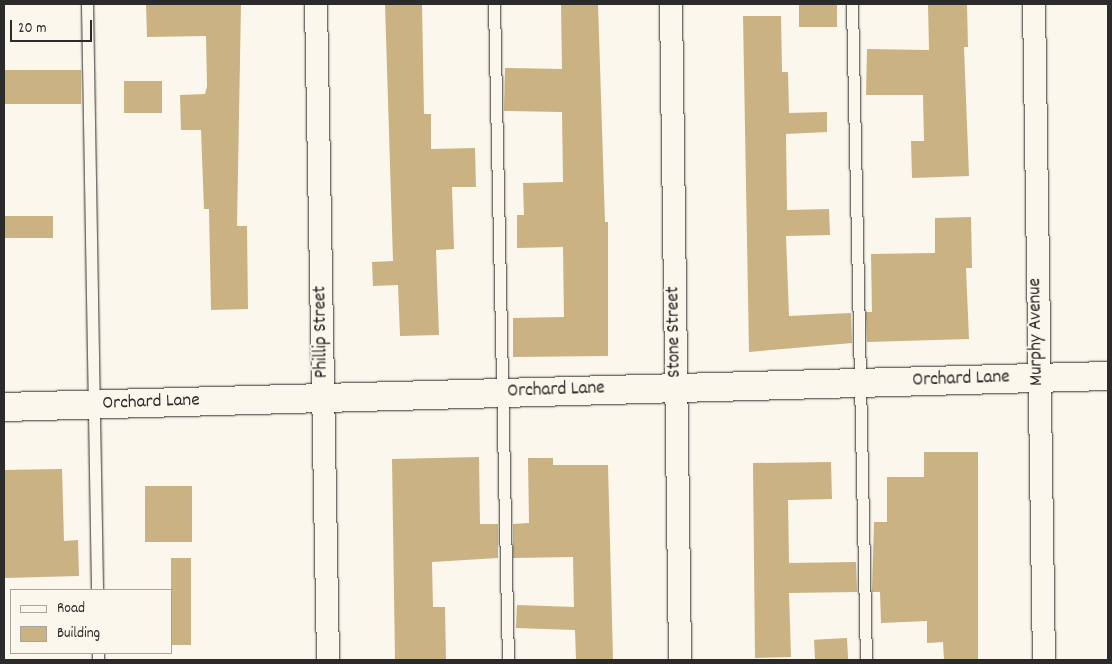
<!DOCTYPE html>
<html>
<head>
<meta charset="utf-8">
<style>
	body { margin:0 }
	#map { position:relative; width:1112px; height:664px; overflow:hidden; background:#fbf7ec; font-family:Dekko,sans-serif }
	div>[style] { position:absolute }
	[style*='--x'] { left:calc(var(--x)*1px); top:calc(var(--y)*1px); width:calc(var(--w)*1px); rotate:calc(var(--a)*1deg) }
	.building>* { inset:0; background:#cab282; transform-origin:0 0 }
	.roads { filter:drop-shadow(0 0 1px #2b2b2b) drop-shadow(0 0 1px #2b2b2b) }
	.service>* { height:11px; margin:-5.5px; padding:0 5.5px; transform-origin:5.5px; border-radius:5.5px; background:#fbf7ec }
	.minor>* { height:22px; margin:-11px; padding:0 11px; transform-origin:11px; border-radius:11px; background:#fbf7ec }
	.tertiary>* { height:28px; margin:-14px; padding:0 14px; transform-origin:14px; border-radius:14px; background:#fbf7ec }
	span { translate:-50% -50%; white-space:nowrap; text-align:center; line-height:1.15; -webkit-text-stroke:4px #fbf7ec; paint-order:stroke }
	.street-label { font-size:19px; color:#2b2b2b }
	.frame { position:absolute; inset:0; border:5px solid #2b2b2b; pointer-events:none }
	.legend { position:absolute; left:10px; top:589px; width:162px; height:65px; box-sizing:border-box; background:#fbf7ec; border:1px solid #a8a59f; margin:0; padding:6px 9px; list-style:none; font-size:15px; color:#2b2b2b }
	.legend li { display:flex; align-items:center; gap:10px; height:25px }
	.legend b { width:25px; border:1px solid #a8a59f }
	.scale { position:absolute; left:10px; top:20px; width:82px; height:22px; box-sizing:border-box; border:2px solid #2b2b2b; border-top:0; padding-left:6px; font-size:15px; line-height:18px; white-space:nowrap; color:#2b2b2b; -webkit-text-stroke:4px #fbf7ec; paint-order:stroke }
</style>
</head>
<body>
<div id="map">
	<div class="building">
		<i style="clip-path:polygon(146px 4px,241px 4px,237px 226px,247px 226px,248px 309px,211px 310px,209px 209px,204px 209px,201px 130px,181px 130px,180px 95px,205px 94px,207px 86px,206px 36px,147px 37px)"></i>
		<i style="clip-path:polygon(385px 4px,422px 4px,424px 114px,431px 114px,431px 149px,475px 148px,476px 187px,452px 187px,454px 249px,436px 250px,439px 335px,400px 336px,398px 285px,373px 286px,372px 262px,393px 261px)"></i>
		<i style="clip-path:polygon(561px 4px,598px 4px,605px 222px,608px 222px,608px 356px,513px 357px,513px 318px,564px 317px,563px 247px,517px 248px,517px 215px,524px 215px,523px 183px,563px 182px,562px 112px,504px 111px,505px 68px,562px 69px)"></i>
		<i style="left:799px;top:4px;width:38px;height:23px"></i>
		<i style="clip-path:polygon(928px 4px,967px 4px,968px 47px,964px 47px,969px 176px,912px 178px,911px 141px,924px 141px,923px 95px,866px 95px,867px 49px,929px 50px)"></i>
		<i style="clip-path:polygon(743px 16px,781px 16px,782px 72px,788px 72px,789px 113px,827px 112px,827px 132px,786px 134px,787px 210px,829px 209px,830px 235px,786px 236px,789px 316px,851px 313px,852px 343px,749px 352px)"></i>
		<i style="left:81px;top:70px;width:34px;height:77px;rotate:90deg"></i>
		<i style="left:124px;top:81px;width:38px;height:32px"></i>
		<i style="left:53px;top:216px;width:22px;height:49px;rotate:90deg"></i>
		<i style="clip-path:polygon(971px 217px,972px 268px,966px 268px,969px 339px,867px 342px,866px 312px,872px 312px,871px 254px,935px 253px,935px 218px)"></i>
		<i style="clip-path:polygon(924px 452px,978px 452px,978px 660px,944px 660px,943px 642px,927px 643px,927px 621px,881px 623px,880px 592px,872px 592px,874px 522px,887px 522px,887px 477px,924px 477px)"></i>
		<i style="clip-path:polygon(479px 457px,480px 524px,498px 524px,498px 558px,432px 562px,433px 607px,445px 607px,446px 660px,395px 660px,392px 459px)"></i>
		<i style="clip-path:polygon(528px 458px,553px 458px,553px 465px,608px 465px,613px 660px,576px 660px,575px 630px,516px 628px,517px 605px,574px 607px,573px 557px,513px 558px,513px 524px,529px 523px)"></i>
		<i style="clip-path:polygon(831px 462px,832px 499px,788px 500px,789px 563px,856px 562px,857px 592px,789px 593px,791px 657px,755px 658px,753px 463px)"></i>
		<i style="clip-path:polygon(62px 469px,64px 541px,78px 540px,79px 576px,4px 578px,4px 470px)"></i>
		<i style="left:145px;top:486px;width:47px;height:56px"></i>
		<i style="left:171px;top:558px;width:20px;height:87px"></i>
		<i style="left:847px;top:638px;width:22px;height:33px;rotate:87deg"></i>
	</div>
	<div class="roads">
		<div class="service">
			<i style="--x:87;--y:4;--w:586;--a:89.02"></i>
			<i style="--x:494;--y:4;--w:656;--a:88.78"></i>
			<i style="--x:852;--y:4;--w:656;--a:88.78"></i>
			<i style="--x:98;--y:653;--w:7;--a:90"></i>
		</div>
		<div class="minor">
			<i style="--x:316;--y:4;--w:656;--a:88.95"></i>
			<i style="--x:671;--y:4;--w:656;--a:89.21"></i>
			<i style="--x:1034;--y:4;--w:656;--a:89.13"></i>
		</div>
		<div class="tertiary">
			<i style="--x:4;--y:407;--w:1104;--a:-1.61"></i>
		</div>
	</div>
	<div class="street-label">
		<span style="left:322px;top:332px;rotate:-91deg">Phillip Street</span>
		<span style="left:675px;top:332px;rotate:-91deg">Stone Street</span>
		<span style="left:1037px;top:332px;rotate:-91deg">Murphy Avenue</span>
		<span style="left:961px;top:380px;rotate:-2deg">Orchard Lane</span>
		<span style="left:556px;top:391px;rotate:-2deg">Orchard Lane</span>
		<span style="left:151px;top:403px;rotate:-2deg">Orchard Lane</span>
	</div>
	<div class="frame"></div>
	<ul class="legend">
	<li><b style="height:6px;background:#fbf7ec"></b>Road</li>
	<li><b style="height:14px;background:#cab282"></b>Building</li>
	</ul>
	<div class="scale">20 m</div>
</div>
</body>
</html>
